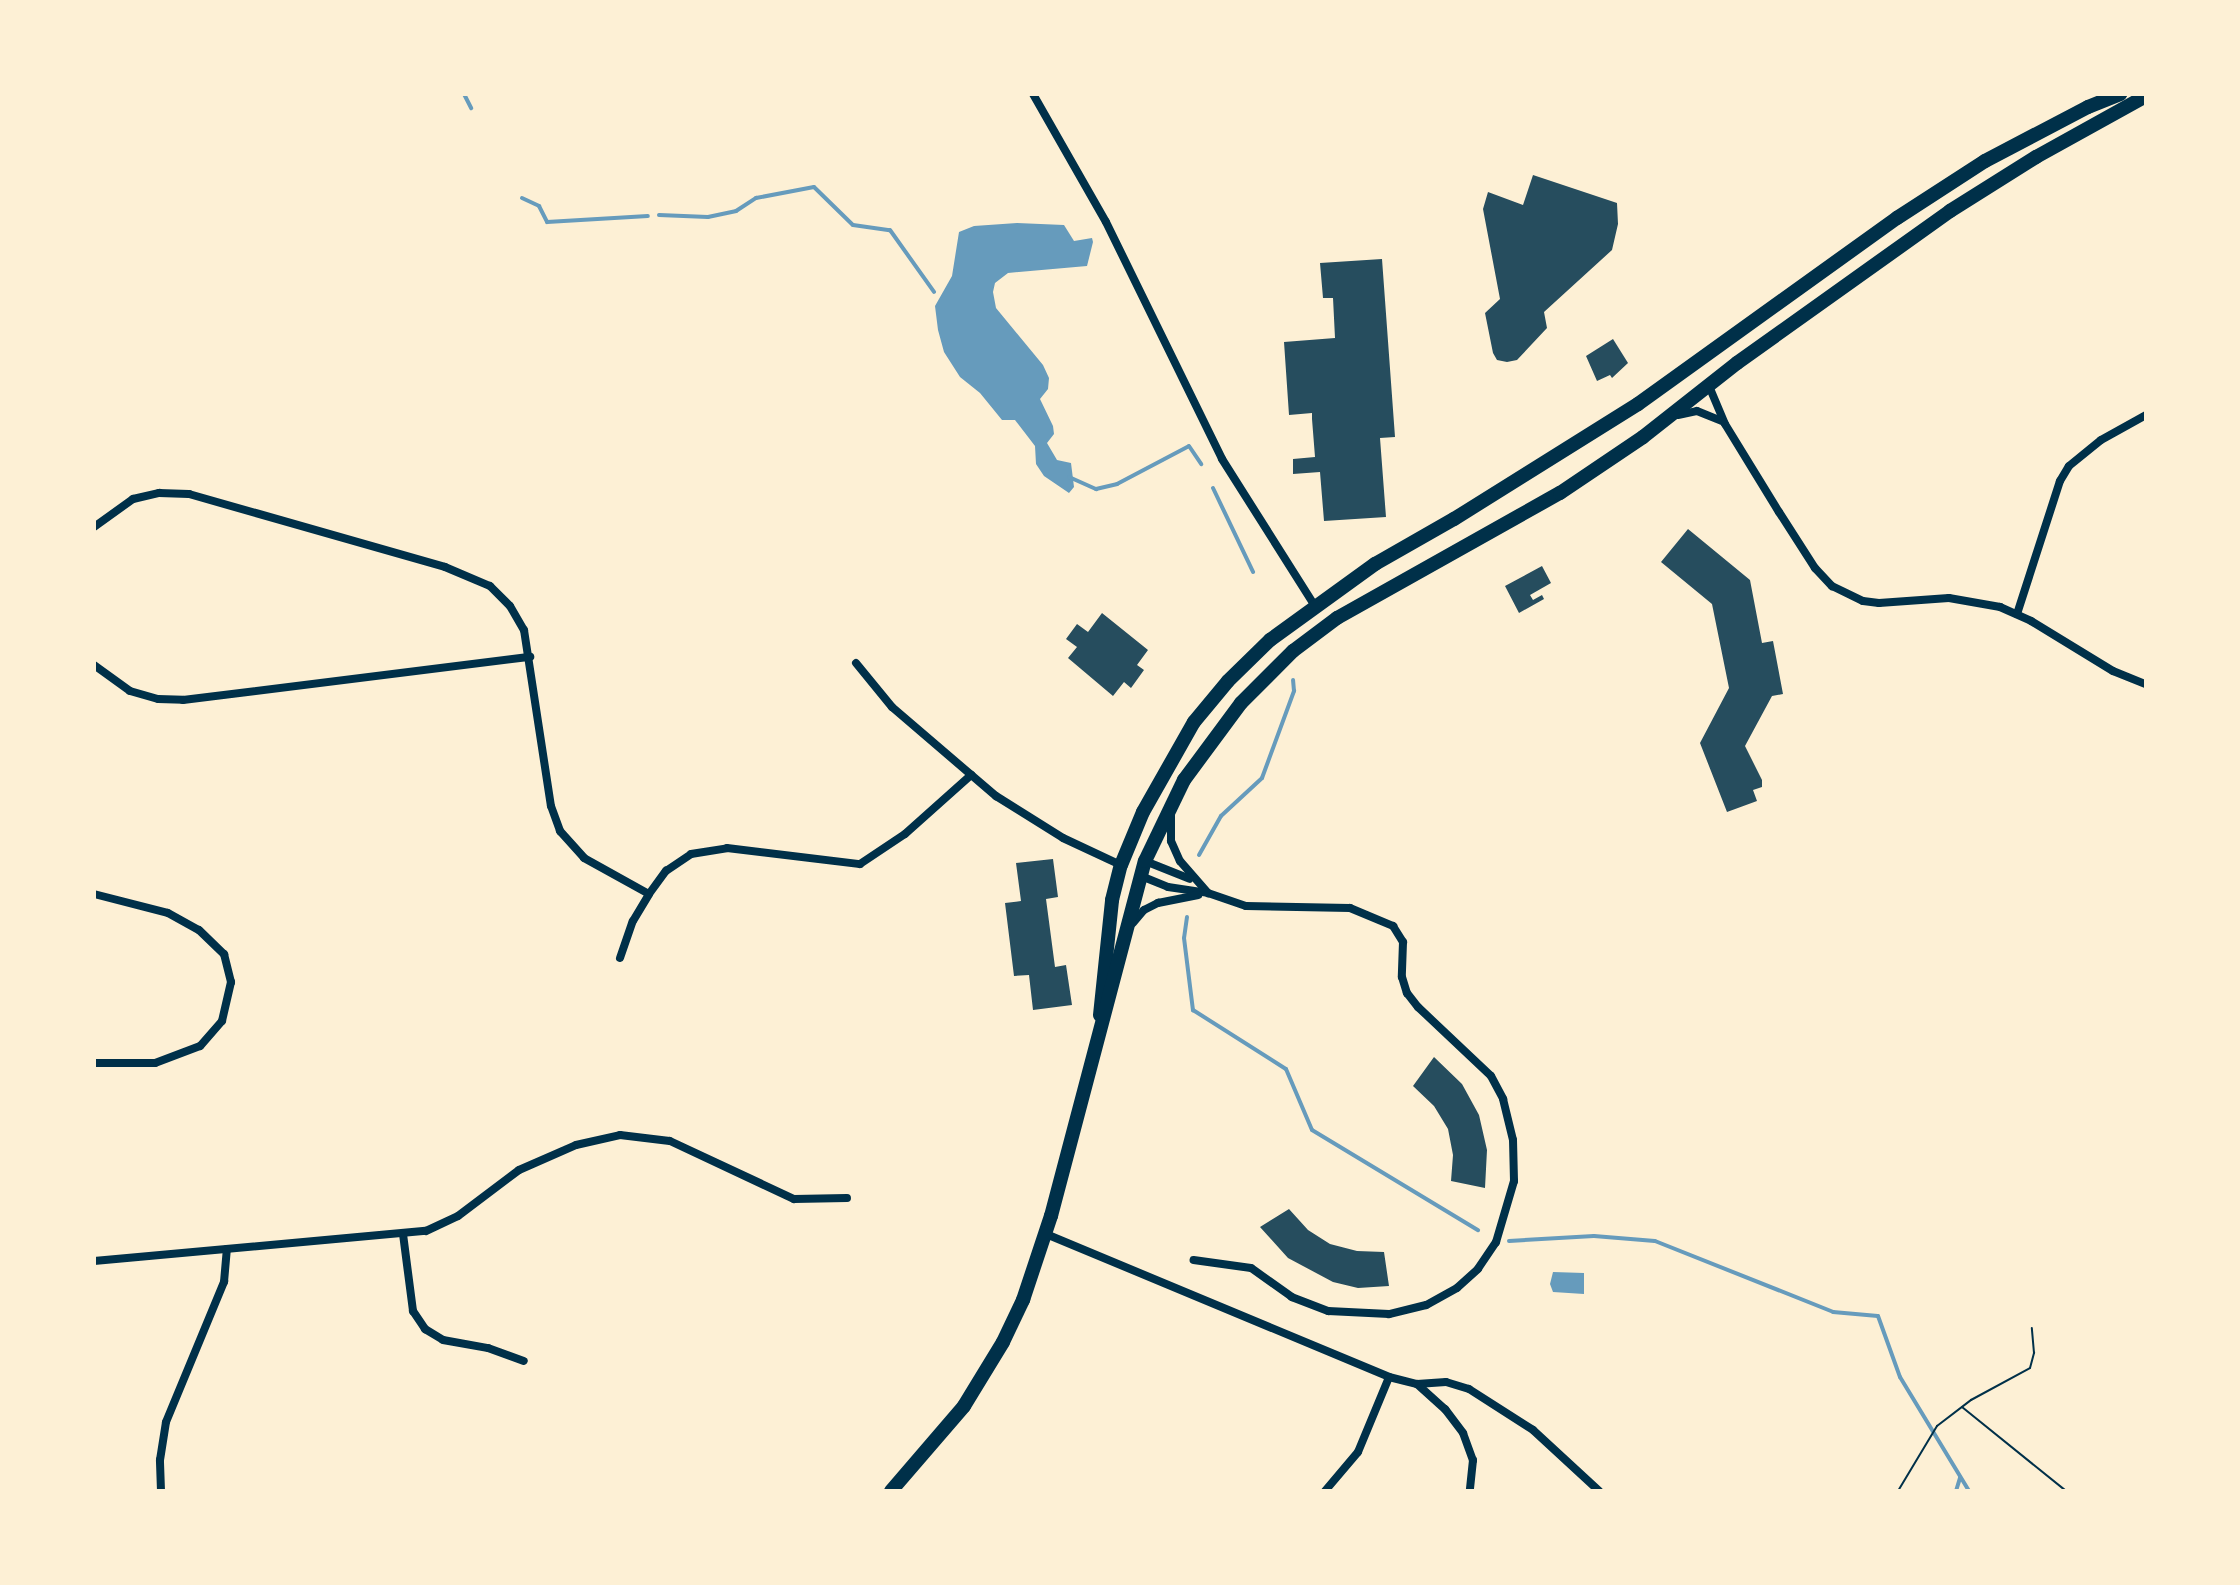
<!DOCTYPE html>
<html>
<head>
<meta charset="utf-8">
<style>
	body { margin:0 }
	#map { position:relative; width:2240px; height:1585px; overflow:hidden; background:#fdf0d5; font-family:Manrope,sans-serif }
	div>[style] { position:absolute }
	[style*='--x'] { left:calc(var(--x)*1px); top:calc(var(--y)*1px); width:calc(var(--w)*1px); rotate:calc(var(--a)*1deg) }
	.water>* { inset:0; background:#669bbc }
	.stream>* { height:4px; margin:-2px; padding:0 2px; transform-origin:2px; border-radius:2px; background:#669bbc }
	.building>* { inset:0; background:#264d5e }
	.path>* { height:2px; margin:-1px; padding:0 1px; transform-origin:1px; border-radius:1px; background:#003049 }
	.minor>* { height:8px; margin:-4px; padding:0 4px; transform-origin:4px; border-radius:4px; background:#003049 }
	.trunk>* { height:14px; margin:-7px; padding:0 7px; transform-origin:7px; border-radius:7px; background:#003049 }
	span { translate:-50% -50%; white-space:nowrap; text-align:center; line-height:1.15; -webkit-text-stroke:6px #fdf0d5; paint-order:stroke }
	.frame { position:absolute; inset:0; border:96px solid #fdf0d5; pointer-events:none }
</style>
</head>
<body>
<div id="map">
	<div class="water">
		<i style="clip-path:polygon(1017px 223px,1064px 225px,1074px 241px,1092px 238px,1093px 242px,1087px 266px,1008px 273px,995px 283px,993px 292px,996px 308px,1043px 365px,1049px 378px,1048px 389px,1040px 399px,1053px 426px,1054px 434px,1047px 443px,1057px 460px,1071px 463px,1074px 487px,1069px 493px,1044px 476px,1036px 464px,1035px 446px,1015px 420px,1002px 420px,980px 393px,960px 377px,944px 352px,938px 330px,935px 306px,952px 276px,959px 232px,974px 226px)"></i>
		<i style="clip-path:polygon(1553px 1272px,1584px 1273px,1584px 1294px,1553px 1292px,1550px 1284px)"></i>
	</div>
	<div class="stream">
		<i style="--x:464;--y:94;--w:16;--a:63"></i>
		<i style="--x:522;--y:198;--w:19;--a:25"></i>
		<i style="--x:539;--y:206;--w:18;--a:63"></i>
		<i style="--x:547;--y:222;--w:101;--a:-3.4"></i>
		<i style="--x:659;--y:215;--w:49;--a:2.3"></i>
		<i style="--x:708;--y:217;--w:29;--a:-12"></i>
		<i style="--x:736;--y:211;--w:24;--a:-33"></i>
		<i style="--x:756;--y:198;--w:59;--a:-10.7"></i>
		<i style="--x:814;--y:187;--w:54;--a:44.3"></i>
		<i style="--x:853;--y:225;--w:37;--a:8"></i>
		<i style="--x:890;--y:230;--w:76;--a:54.6"></i>
		<i style="--x:1069;--y:477;--w:30;--a:24"></i>
		<i style="--x:1096;--y:489;--w:22;--a:-13"></i>
		<i style="--x:1117;--y:484;--w:81;--a:-27.8"></i>
		<i style="--x:1189;--y:446;--w:22;--a:56"></i>
		<i style="--x:1213;--y:488;--w:93;--a:64.5"></i>
		<i style="--x:1199;--y:855;--w:45;--a:-60.6"></i>
		<i style="--x:1221;--y:816;--w:56;--a:-42.8"></i>
		<i style="--x:1262;--y:778;--w:93;--a:-69.8"></i>
		<i style="--x:1294;--y:691;--w:11;--a:-95"></i>
		<i style="--x:1187;--y:917;--w:21;--a:98"></i>
		<i style="--x:1184;--y:938;--w:73;--a:82.9"></i>
		<i style="--x:1193;--y:1010;--w:110;--a:32.4"></i>
		<i style="--x:1286;--y:1069;--w:66;--a:66.9"></i>
		<i style="--x:1312;--y:1130;--w:194;--a:31.1"></i>
		<i style="--x:1509;--y:1241;--w:85;--a:-3.4"></i>
		<i style="--x:1594;--y:1236;--w:61;--a:4.7"></i>
		<i style="--x:1655;--y:1241;--w:192;--a:21.7"></i>
		<i style="--x:1833;--y:1312;--w:45;--a:5.1"></i>
		<i style="--x:1878;--y:1316;--w:65;--a:70.2"></i>
		<i style="--x:1900;--y:1377;--w:133;--a:58.8"></i>
		<i style="--x:1956;--y:1491;--w:14;--a:-73"></i>
	</div>
	<div class="building">
		<i style="clip-path:polygon(1533px 175px,1617px 203px,1618px 224px,1612px 250px,1544px 312px,1547px 328px,1517px 360px,1507px 362px,1497px 360px,1493px 353px,1485px 313px,1500px 299px,1483px 209px,1488px 192px,1523px 205px)"></i>
		<i style="clip-path:polygon(1382px 259px,1395px 437px,1380px 438px,1386px 517px,1324px 521px,1320px 472px,1293px 474px,1293px 459px,1315px 457px,1312px 419px,1312px 413px,1289px 415px,1284px 342px,1335px 338px,1333px 298px,1323px 298px,1320px 263px)"></i>
		<i style="clip-path:polygon(1613px 339px,1628px 363px,1612px 378px,1610px 375px,1597px 381px,1586px 356px)"></i>
		<i style="clip-path:polygon(1688px 529px,1750px 580px,1762px 643px,1773px 641px,1783px 694px,1772px 696px,1745px 746px,1762px 780px,1762px 787px,1753px 790px,1757px 801px,1727px 812px,1700px 743px,1729px 688px,1712px 604px,1661px 562px)"></i>
		<i style="clip-path:polygon(1542px 566px,1551px 583px,1530px 595px,1533px 600px,1542px 595px,1544px 599px,1519px 613px,1505px 586px)"></i>
		<i style="clip-path:polygon(1102px 613px,1148px 650px,1137px 665px,1144px 670px,1131px 688px,1124px 682px,1113px 696px,1068px 658px,1077px 647px,1066px 639px,1077px 624px,1088px 632px)"></i>
		<i style="clip-path:polygon(1053px 859px,1058px 897px,1046px 899px,1055px 967px,1066px 965px,1072px 1005px,1033px 1010px,1029px 975px,1014px 976px,1005px 903px,1021px 901px,1016px 863px)"></i>
		<i style="clip-path:polygon(1434px 1057px,1462px 1084px,1479px 1115px,1487px 1150px,1485px 1188px,1451px 1181px,1453px 1155px,1448px 1129px,1434px 1106px,1413px 1086px)"></i>
		<i style="clip-path:polygon(1289px 1209px,1308px 1230px,1330px 1244px,1357px 1251px,1384px 1252px,1389px 1286px,1358px 1288px,1333px 1282px,1288px 1258px,1260px 1227px)"></i>
	</div>
	<div class="path">
		<i style="--x:1962;--y:1407;--w:134;--a:38.9"></i>
		<i style="--x:1898;--y:1491;--w:76;--a:-59"></i>
		<i style="--x:1937;--y:1426;--w:43;--a:-37.4"></i>
		<i style="--x:1971;--y:1400;--w:67;--a:-28.5"></i>
		<i style="--x:2030;--y:1368;--w:16;--a:-75"></i>
		<i style="--x:2034;--y:1353;--w:25;--a:-95"></i>
	</div>
	<div class="minor">
		<i style="--x:1033;--y:94;--w:147;--a:60.3"></i>
		<i style="--x:1106;--y:222;--w:264;--a:63.9"></i>
		<i style="--x:1222;--y:459;--w:174;--a:57.7"></i>
		<i style="--x:1709;--y:386;--w:41;--a:67.2"></i>
		<i style="--x:1725;--y:424;--w:103;--a:58.5"></i>
		<i style="--x:1779;--y:512;--w:67;--a:57.3"></i>
		<i style="--x:1815;--y:568;--w:25;--a:47"></i>
		<i style="--x:1832;--y:586;--w:34;--a:26"></i>
		<i style="--x:1863;--y:601;--w:16;--a:7"></i>
		<i style="--x:1879;--y:603;--w:70;--a:-4.1"></i>
		<i style="--x:1949;--y:598;--w:52;--a:10"></i>
		<i style="--x:2000;--y:607;--w:34;--a:24"></i>
		<i style="--x:2031;--y:621;--w:96;--a:31.4"></i>
		<i style="--x:2113;--y:671;--w:35;--a:22"></i>
		<i style="--x:1678;--y:415;--w:19;--a:-12"></i>
		<i style="--x:1697;--y:411;--w:27;--a:22"></i>
		<i style="--x:94;--y:527;--w:48;--a:-35.7"></i>
		<i style="--x:133;--y:499;--w:27;--a:-13"></i>
		<i style="--x:159;--y:493;--w:30;--a:2"></i>
		<i style="--x:189;--y:494;--w:266;--a:15.9"></i>
		<i style="--x:445;--y:567;--w:49;--a:22.9"></i>
		<i style="--x:490;--y:586;--w:28;--a:45"></i>
		<i style="--x:510;--y:606;--w:28;--a:60"></i>
		<i style="--x:524;--y:630;--w:178;--a:81.3"></i>
		<i style="--x:551;--y:806;--w:27;--a:70"></i>
		<i style="--x:560;--y:831;--w:36;--a:48"></i>
		<i style="--x:584;--y:858;--w:74;--a:29"></i>
		<i style="--x:2017;--y:614;--w:140;--a:-72.1"></i>
		<i style="--x:2060;--y:481;--w:17;--a:-59"></i>
		<i style="--x:2069;--y:466;--w:41;--a:-39.1"></i>
		<i style="--x:2101;--y:440;--w:51;--a:-29.1"></i>
		<i style="--x:856;--y:663;--w:57;--a:50.7"></i>
		<i style="--x:892;--y:707;--w:137;--a:40.6"></i>
		<i style="--x:996;--y:796;--w:79;--a:32.1"></i>
		<i style="--x:1063;--y:838;--w:64;--a:25"></i>
		<i style="--x:94;--y:665;--w:44;--a:35.8"></i>
		<i style="--x:130;--y:691;--w:29;--a:16"></i>
		<i style="--x:158;--y:699;--w:25;--a:2"></i>
		<i style="--x:183;--y:700;--w:350;--a:-7.1"></i>
		<i style="--x:1171;--y:815;--w:26;--a:90"></i>
		<i style="--x:1171;--y:841;--w:22;--a:66"></i>
		<i style="--x:1180;--y:861;--w:43;--a:48.8"></i>
		<i style="--x:1145;--y:861;--w:48;--a:21.8"></i>
		<i style="--x:1141;--y:876;--w:29;--a:22"></i>
		<i style="--x:1168;--y:887;--w:40;--a:8.5"></i>
		<i style="--x:1208;--y:893;--w:40;--a:18.9"></i>
		<i style="--x:1246;--y:906;--w:104;--a:1.1"></i>
		<i style="--x:1350;--y:908;--w:47;--a:22.7"></i>
		<i style="--x:1393;--y:926;--w:19;--a:58"></i>
		<i style="--x:1403;--y:942;--w:35;--a:92"></i>
		<i style="--x:1402;--y:977;--w:17;--a:73"></i>
		<i style="--x:1407;--y:993;--w:18;--a:52"></i>
		<i style="--x:1418;--y:1007;--w:100;--a:43.4"></i>
		<i style="--x:1491;--y:1076;--w:26;--a:62"></i>
		<i style="--x:1503;--y:1099;--w:42;--a:76.3"></i>
		<i style="--x:1513;--y:1140;--w:41;--a:88.6"></i>
		<i style="--x:1514;--y:1181;--w:64;--a:106.4"></i>
		<i style="--x:1496;--y:1242;--w:32;--a:124"></i>
		<i style="--x:1478;--y:1269;--w:28;--a:138"></i>
		<i style="--x:1457;--y:1288;--w:35;--a:151"></i>
		<i style="--x:1426;--y:1305;--w:38;--a:166"></i>
		<i style="--x:1389;--y:1314;--w:61;--a:-177.2"></i>
		<i style="--x:1328;--y:1311;--w:39;--a:-159"></i>
		<i style="--x:1292;--y:1297;--w:50;--a:-144.7"></i>
		<i style="--x:1251;--y:1268;--w:58;--a:-172"></i>
		<i style="--x:94;--y:894;--w:76;--a:14.4"></i>
		<i style="--x:168;--y:913;--w:35;--a:29"></i>
		<i style="--x:199;--y:930;--w:35;--a:44"></i>
		<i style="--x:224;--y:954;--w:29;--a:76"></i>
		<i style="--x:231;--y:982;--w:40;--a:103"></i>
		<i style="--x:222;--y:1021;--w:33;--a:131"></i>
		<i style="--x:200;--y:1046;--w:48;--a:159.3"></i>
		<i style="--x:155;--y:1063;--w:61;--a:180"></i>
		<i style="--x:1133;--y:923;--w:17;--a:-50"></i>
		<i style="--x:1144;--y:910;--w:16;--a:-27"></i>
		<i style="--x:1158;--y:903;--w:41;--a:-11.3"></i>
		<i style="--x:620;--y:958;--w:39;--a:-71"></i>
		<i style="--x:633;--y:921;--w:31;--a:-59"></i>
		<i style="--x:649;--y:894;--w:29;--a:-54"></i>
		<i style="--x:666;--y:871;--w:30;--a:-34"></i>
		<i style="--x:691;--y:854;--w:36;--a:-9"></i>
		<i style="--x:727;--y:848;--w:134;--a:6.9"></i>
		<i style="--x:860;--y:864;--w:54;--a:-33.7"></i>
		<i style="--x:905;--y:834;--w:89;--a:-41.8"></i>
		<i style="--x:403;--y:1234;--w:78;--a:82.6"></i>
		<i style="--x:413;--y:1311;--w:22;--a:56"></i>
		<i style="--x:425;--y:1329;--w:21;--a:31"></i>
		<i style="--x:443;--y:1340;--w:46;--a:10.1"></i>
		<i style="--x:488;--y:1348;--w:38;--a:20"></i>
		<i style="--x:1046;--y:1234;--w:372;--a:22.6"></i>
		<i style="--x:1389;--y:1377;--w:29;--a:14"></i>
		<i style="--x:1417;--y:1384;--w:29;--a:-4"></i>
		<i style="--x:1446;--y:1382;--w:24;--a:17"></i>
		<i style="--x:1469;--y:1389;--w:76;--a:32.6"></i>
		<i style="--x:1533;--y:1430;--w:90;--a:42.7"></i>
		<i style="--x:94;--y:1261;--w:333;--a:-5.2"></i>
		<i style="--x:426;--y:1231;--w:35;--a:-25"></i>
		<i style="--x:458;--y:1216;--w:76;--a:-37"></i>
		<i style="--x:519;--y:1170;--w:62;--a:-23.7"></i>
		<i style="--x:576;--y:1145;--w:45;--a:-12.8"></i>
		<i style="--x:620;--y:1135;--w:50;--a:6.8"></i>
		<i style="--x:670;--y:1141;--w:137;--a:25.1"></i>
		<i style="--x:794;--y:1199;--w:53;--a:-1.1"></i>
		<i style="--x:1417;--y:1384;--w:38;--a:42"></i>
		<i style="--x:1445;--y:1409;--w:30;--a:53"></i>
		<i style="--x:1463;--y:1433;--w:29;--a:70"></i>
		<i style="--x:1473;--y:1460;--w:31;--a:96"></i>
		<i style="--x:161;--y:1491;--w:31;--a:-92"></i>
		<i style="--x:160;--y:1460;--w:38;--a:-81"></i>
		<i style="--x:166;--y:1422;--w:152;--a:-67.5"></i>
		<i style="--x:224;--y:1282;--w:33;--a:-85"></i>
		<i style="--x:1325;--y:1491;--w:51;--a:-49.8"></i>
		<i style="--x:1358;--y:1452;--w:81;--a:-67.5"></i>
	</div>
	<div class="trunk">
		<i style="--x:1100;--y:1015;--w:116;--a:-84"></i>
		<i style="--x:1112;--y:900;--w:36;--a:-76"></i>
		<i style="--x:1121;--y:865;--w:57;--a:-67.5"></i>
		<i style="--x:1143;--y:812;--w:103;--a:-60.5"></i>
		<i style="--x:1194;--y:722;--w:53;--a:-50.3"></i>
		<i style="--x:1228;--y:681;--w:59;--a:-44.3"></i>
		<i style="--x:1270;--y:640;--w:130;--a:-35.9"></i>
		<i style="--x:1375;--y:564;--w:91;--a:-29.7"></i>
		<i style="--x:1454;--y:519;--w:217;--a:-32"></i>
		<i style="--x:1638;--y:404;--w:319;--a:-35.7"></i>
		<i style="--x:1897;--y:218;--w:105;--a:-32.9"></i>
		<i style="--x:1985;--y:161;--w:116;--a:-27.7"></i>
		<i style="--x:2088;--y:107;--w:35;--a:-22"></i>
		<i style="--x:891;--y:1491;--w:112;--a:-49.3"></i>
		<i style="--x:964;--y:1406;--w:75;--a:-58.6"></i>
		<i style="--x:1003;--y:1342;--w:47;--a:-64.5"></i>
		<i style="--x:1023;--y:1300;--w:89;--a:-71.6"></i>
		<i style="--x:1051;--y:1216;--w:367;--a:-75.2"></i>
		<i style="--x:1145;--y:861;--w:90;--a:-64.3"></i>
		<i style="--x:1184;--y:780;--w:96;--a:-53.5"></i>
		<i style="--x:1241;--y:703;--w:74;--a:-45"></i>
		<i style="--x:1293;--y:651;--w:55;--a:-36.9"></i>
		<i style="--x:1337;--y:618;--w:256;--a:-29.3"></i>
		<i style="--x:1560;--y:493;--w:100;--a:-34"></i>
		<i style="--x:1643;--y:437;--w:120;--a:-38.2"></i>
		<i style="--x:1737;--y:363;--w:262;--a:-35.5"></i>
		<i style="--x:1950;--y:211;--w:102;--a:-32.1"></i>
		<i style="--x:2036;--y:157;--w:126;--a:-29"></i>
	</div>
	<div class="frame"></div>
</div>
</body>
</html>
